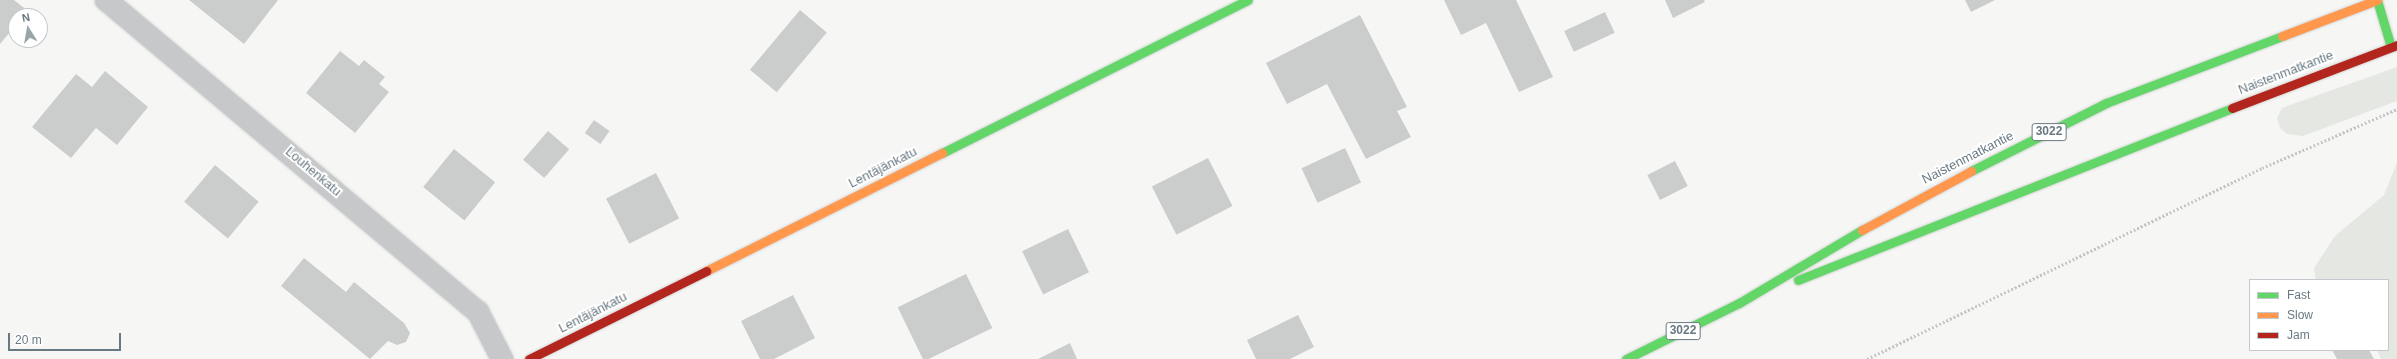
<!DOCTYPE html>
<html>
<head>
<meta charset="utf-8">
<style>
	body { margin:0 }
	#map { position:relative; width:2397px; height:359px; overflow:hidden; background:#f6f6f5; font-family:Helvetica,sans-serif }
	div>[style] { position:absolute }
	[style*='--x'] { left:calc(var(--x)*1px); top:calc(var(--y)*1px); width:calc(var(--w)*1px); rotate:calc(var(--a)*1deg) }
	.green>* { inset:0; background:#e5e7e3 }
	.building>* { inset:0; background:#cbcdcd; transform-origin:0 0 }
	.path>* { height:2.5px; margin-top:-1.25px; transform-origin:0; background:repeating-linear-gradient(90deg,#c5c6c7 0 2px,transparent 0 4px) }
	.roads { filter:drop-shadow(0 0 1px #d1d2d2) drop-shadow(0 0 1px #d1d2d2) }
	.street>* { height:22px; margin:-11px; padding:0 11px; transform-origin:11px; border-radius:11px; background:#c7c8c9 }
	.fast>* { height:9px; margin:-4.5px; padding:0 4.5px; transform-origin:4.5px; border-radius:4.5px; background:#63d668 }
	.slow>* { height:9px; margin:-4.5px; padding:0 4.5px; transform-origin:4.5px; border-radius:4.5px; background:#ff974d }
	.jam>* { height:9px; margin:-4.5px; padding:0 4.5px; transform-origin:4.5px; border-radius:4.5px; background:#b3261e }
	span { translate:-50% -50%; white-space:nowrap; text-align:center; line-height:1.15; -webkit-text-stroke:4px #fff; paint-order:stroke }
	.shield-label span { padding:1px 3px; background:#fff; border:1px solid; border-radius:3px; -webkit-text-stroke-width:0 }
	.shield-label { font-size:12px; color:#697982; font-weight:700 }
	.street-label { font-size:13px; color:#697982 }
	.legend { position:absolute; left:2249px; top:279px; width:140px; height:72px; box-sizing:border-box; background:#fff; border:1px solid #c3c9cd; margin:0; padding:5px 7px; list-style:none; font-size:12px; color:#697982 }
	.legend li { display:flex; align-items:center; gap:8px; height:20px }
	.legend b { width:20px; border:1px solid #c3c9cd }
	.north { position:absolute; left:8px; top:8px; width:40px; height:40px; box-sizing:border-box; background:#fff; border:1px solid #c3c9cd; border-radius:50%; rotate:349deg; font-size:11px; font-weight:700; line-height:16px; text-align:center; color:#697982 }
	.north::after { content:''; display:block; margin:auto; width:14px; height:18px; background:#9aa5aa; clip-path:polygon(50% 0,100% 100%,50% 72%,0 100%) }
	.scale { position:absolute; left:8px; top:333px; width:113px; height:18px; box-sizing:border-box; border:2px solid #697982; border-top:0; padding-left:5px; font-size:12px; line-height:14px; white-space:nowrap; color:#697982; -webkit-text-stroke:3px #fff; paint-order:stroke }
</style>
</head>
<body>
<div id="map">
	<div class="green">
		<i style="clip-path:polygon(2397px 67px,2397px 101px,2303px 136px,2287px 134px,2280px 128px,2277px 118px,2282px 108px)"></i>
		<i style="clip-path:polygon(2397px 163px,2397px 359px,2381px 359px,2377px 350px,2388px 350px,2388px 280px,2316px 280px,2314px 268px,2335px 236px,2384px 195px)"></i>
	</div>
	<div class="building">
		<i style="clip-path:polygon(0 0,14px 0,28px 11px,24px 16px,16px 16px,16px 25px,0 44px)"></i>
		<i style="clip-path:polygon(189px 0,278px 0,244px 44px)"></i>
		<i style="clip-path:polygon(1444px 0,1516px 0,1553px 77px,1519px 92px,1486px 23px,1461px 35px)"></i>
		<i style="clip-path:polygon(1665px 0,1704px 0,1705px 2px,1673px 18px)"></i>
		<i style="clip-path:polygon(1965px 0,1995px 0,1971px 12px)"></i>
		<i style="left:800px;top:10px;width:35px;height:78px;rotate:40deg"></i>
		<i style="left:1605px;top:12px;width:23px;height:45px;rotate:65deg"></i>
		<i style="clip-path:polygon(1360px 15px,1407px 107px,1397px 111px,1411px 137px,1366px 159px,1327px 84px,1287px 104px,1266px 63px)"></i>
		<i style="clip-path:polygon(340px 51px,359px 66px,364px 60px,385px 77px,379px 84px,389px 92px,355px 133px,306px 93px)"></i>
		<i style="clip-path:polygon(105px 71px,148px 107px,117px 145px,96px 128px,71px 158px,32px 127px,76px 74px,92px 87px)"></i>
		<i style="left:594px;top:120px;width:19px;height:16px;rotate:35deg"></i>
		<i style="left:548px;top:131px;width:28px;height:38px;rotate:41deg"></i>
		<i style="left:1345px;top:148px;width:38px;height:48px;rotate:65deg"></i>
		<i style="left:454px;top:149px;width:53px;height:49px;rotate:39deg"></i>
		<i style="left:1208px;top:158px;width:54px;height:63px;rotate:63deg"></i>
		<i style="left:1675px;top:161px;width:28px;height:31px;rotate:63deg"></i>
		<i style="left:215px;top:165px;width:57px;height:48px;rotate:40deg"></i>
		<i style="left:656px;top:173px;width:51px;height:56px;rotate:63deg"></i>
		<i style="left:1068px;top:229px;width:48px;height:51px;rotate:64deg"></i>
		<i style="clip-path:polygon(304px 258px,346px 292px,354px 282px,404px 323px,410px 333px,406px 342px,397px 345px,388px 341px,370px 359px,281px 286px)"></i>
		<i style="left:966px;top:274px;width:60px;height:76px;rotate:64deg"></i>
		<i style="clip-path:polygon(793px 295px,815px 338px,774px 359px,760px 359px,741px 321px)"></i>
		<i style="clip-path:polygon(1298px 315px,1314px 347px,1290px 359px,1256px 359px,1247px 340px)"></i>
		<i style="clip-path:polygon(1070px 343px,1077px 359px,1038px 359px)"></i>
		<i style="clip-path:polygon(2332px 350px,2369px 350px,2374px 359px,2337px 359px)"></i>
	</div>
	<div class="path">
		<i style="--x:1867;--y:359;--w:439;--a:-25.8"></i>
		<i style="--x:2262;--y:168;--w:147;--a:-23.6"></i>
	</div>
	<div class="roads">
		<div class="street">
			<i style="--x:106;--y:0;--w:486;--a:40"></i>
			<i style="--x:478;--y:312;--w:53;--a:62.9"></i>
		</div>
		<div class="fast">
			<i style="--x:2377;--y:0;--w:49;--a:73.4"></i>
			<i style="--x:942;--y:153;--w:342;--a:-26.6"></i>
			<i style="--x:1971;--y:171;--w:151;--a:-26.7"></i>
			<i style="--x:2106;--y:103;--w:188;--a:-20.8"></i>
			<i style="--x:1798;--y:280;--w:467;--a:-21.6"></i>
			<i style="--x:1626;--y:359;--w:126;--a:-26.4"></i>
			<i style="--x:1739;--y:303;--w:143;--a:-30.7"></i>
		</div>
		<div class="slow">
			<i style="--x:2282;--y:36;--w:102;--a:-20.8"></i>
			<i style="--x:1862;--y:230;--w:124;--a:-28.4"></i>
			<i style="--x:706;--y:271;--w:264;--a:-26.6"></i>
		</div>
		<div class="jam">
			<i style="--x:2232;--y:108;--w:177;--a:-20.9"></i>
			<i style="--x:529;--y:359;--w:198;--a:-26.4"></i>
		</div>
	</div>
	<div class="shield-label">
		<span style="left:2049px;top:132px">3022</span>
		<span style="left:1683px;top:331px">3022</span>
	</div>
	<div class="street-label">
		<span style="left:2286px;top:73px;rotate:-21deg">Naistenmatkantie</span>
		<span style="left:1968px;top:158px;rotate:-27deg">Naistenmatkantie</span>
		<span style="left:883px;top:168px;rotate:-27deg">Lentäjänkatu</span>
		<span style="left:313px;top:172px;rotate:40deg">Louhenkatu</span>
		<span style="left:593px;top:313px;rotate:-27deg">Lentäjänkatu</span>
	</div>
	<ul class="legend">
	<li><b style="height:5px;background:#63d668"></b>Fast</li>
	<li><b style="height:5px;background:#ff974d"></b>Slow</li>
	<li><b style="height:5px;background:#b3261e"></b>Jam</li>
	</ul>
	<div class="north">N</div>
	<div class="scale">20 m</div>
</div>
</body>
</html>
